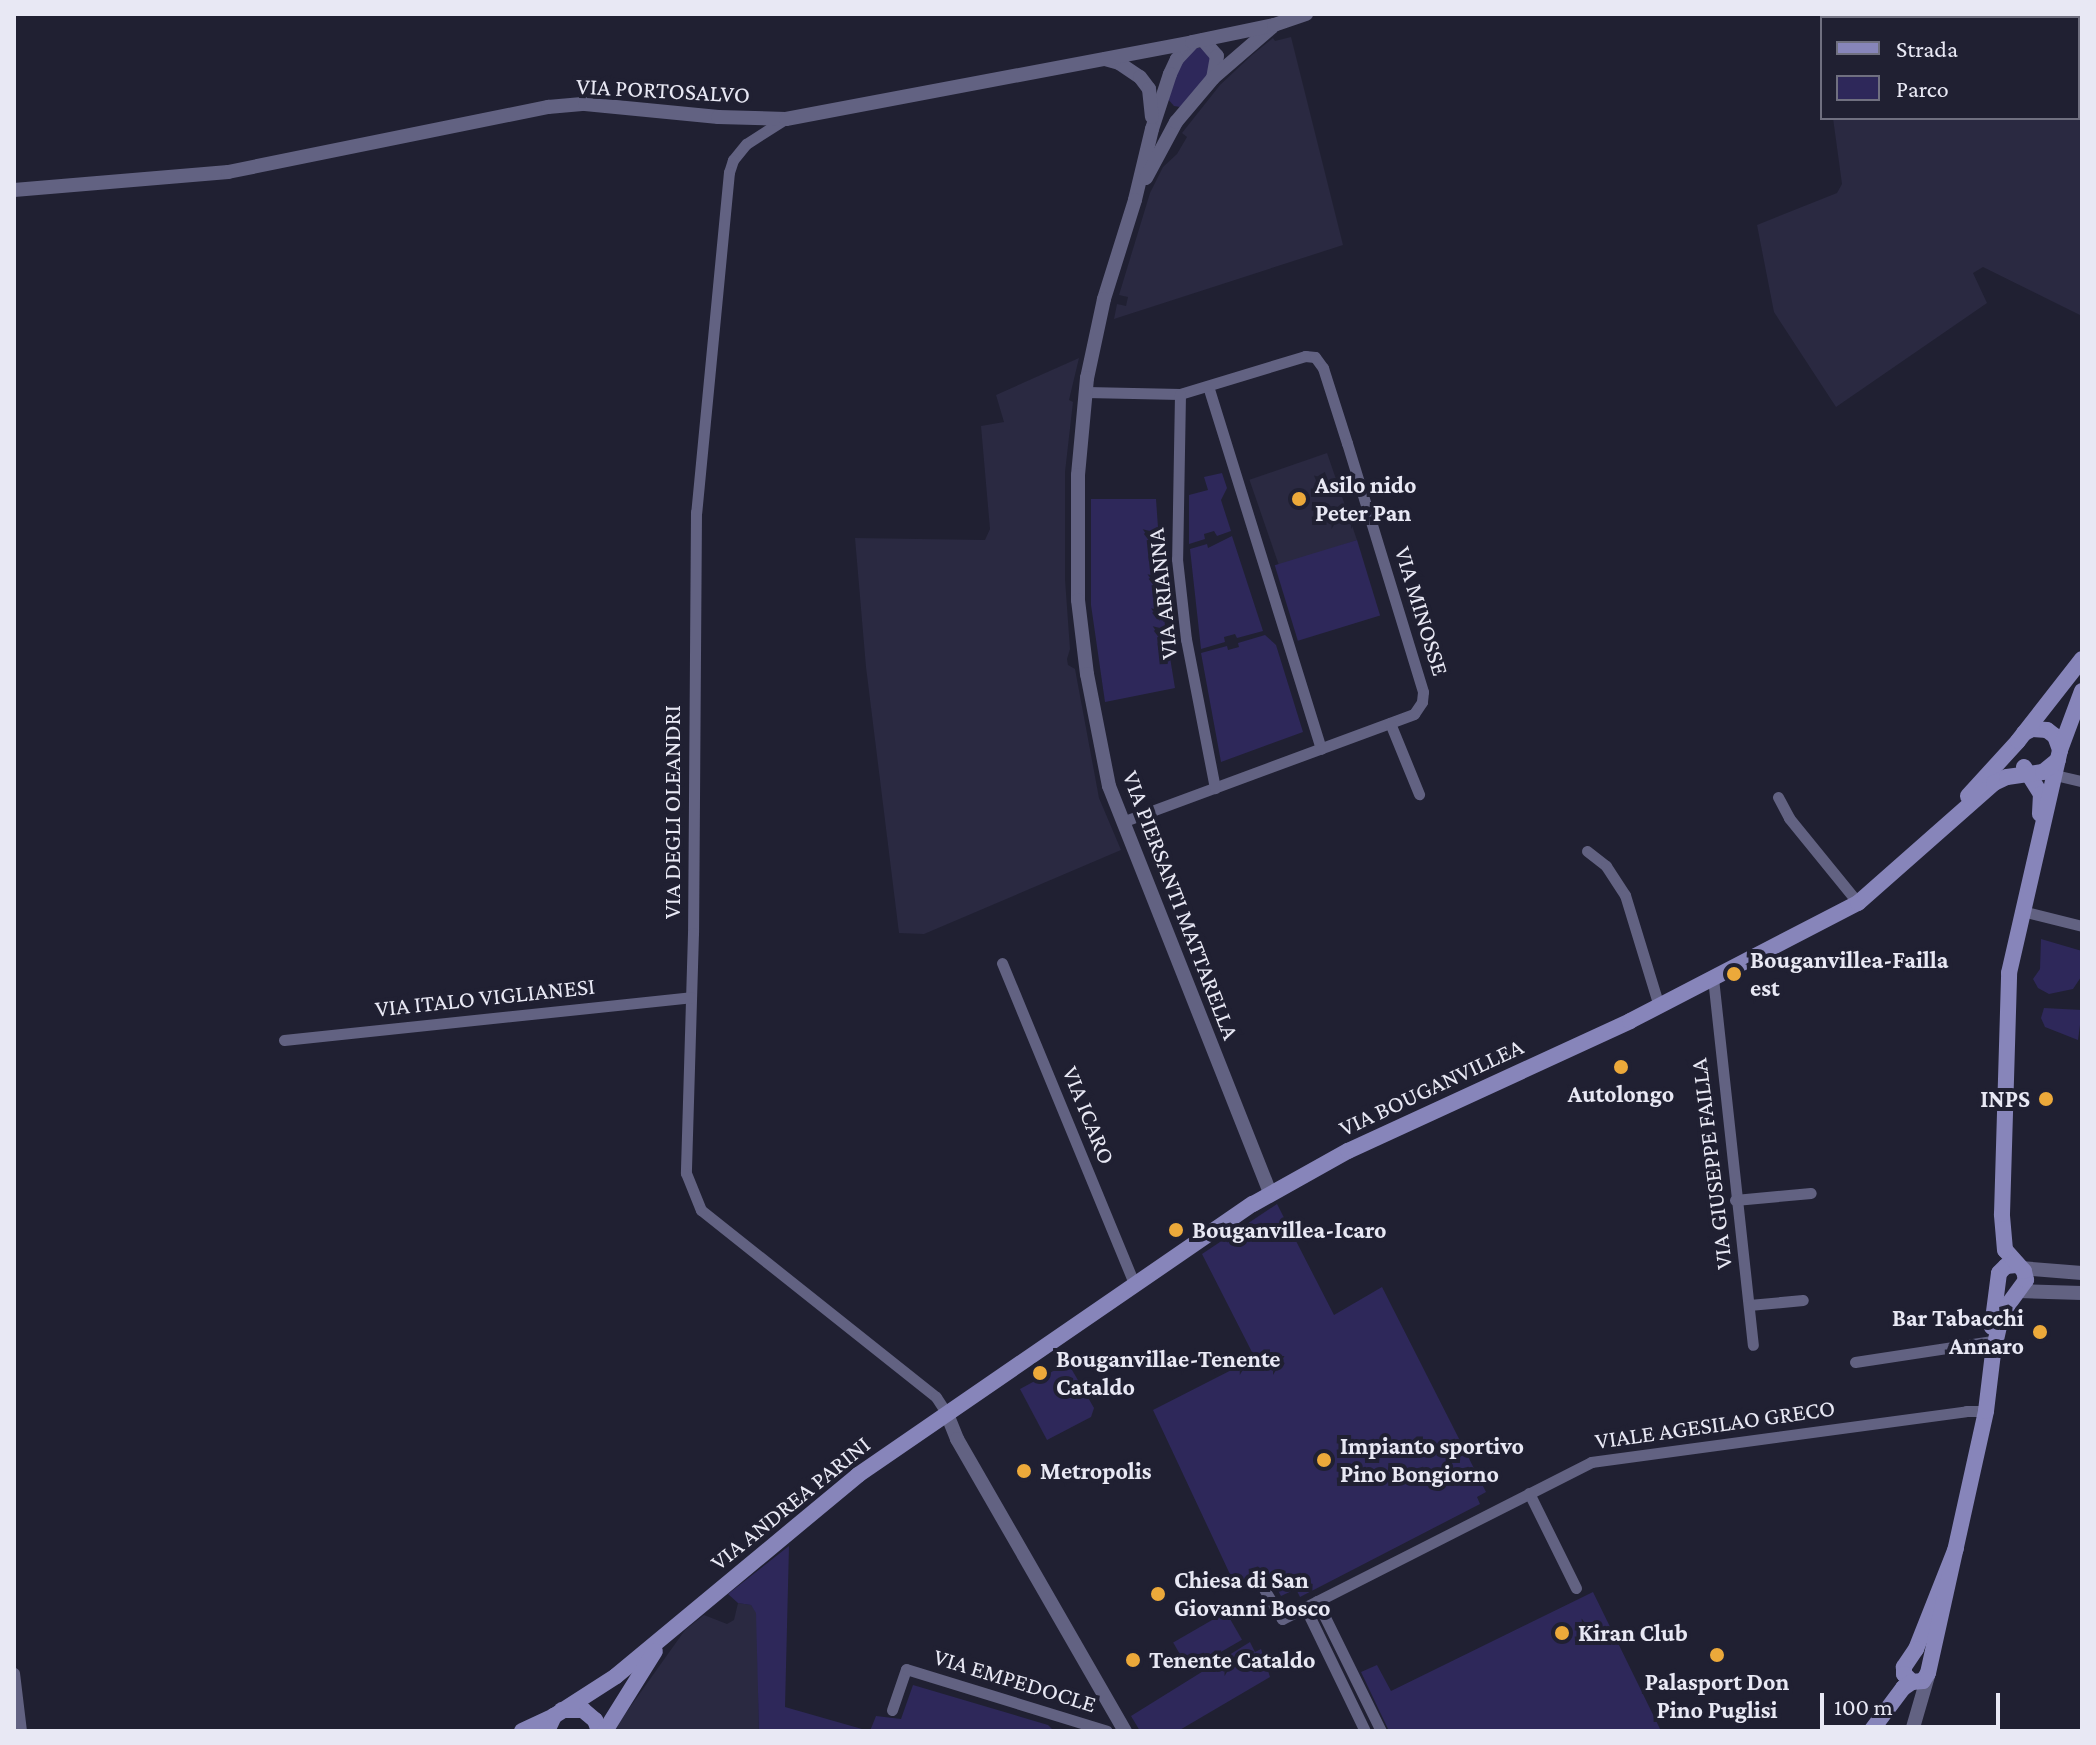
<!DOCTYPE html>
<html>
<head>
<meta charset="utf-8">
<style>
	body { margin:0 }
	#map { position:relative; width:2096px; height:1745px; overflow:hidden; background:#202032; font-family:"Crimson Pro",serif }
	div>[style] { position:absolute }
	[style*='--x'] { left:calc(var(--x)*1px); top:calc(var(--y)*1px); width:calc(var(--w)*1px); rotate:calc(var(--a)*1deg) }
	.built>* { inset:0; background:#2a2941; transform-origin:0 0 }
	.green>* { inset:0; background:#2e285a; transform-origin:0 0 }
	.minor>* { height:11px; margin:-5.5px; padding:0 5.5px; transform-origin:5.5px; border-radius:5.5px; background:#626282 }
	.tertiary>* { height:14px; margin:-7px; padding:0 7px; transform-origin:7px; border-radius:7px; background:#626282 }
	.secondary>* { height:16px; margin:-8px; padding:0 8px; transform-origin:8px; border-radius:8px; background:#8785ba }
	.dots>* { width:22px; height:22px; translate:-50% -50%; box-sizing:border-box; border:4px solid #202032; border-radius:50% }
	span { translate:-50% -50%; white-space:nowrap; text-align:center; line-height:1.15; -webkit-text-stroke:8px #202032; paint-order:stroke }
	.street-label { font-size:24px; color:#e8e8f4 }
	.poi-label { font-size:24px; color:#e8e8f4; font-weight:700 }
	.left { translate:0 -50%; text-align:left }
	.right { translate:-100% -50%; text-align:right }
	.frame { position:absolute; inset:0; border:16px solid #e8e8f4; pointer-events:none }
	.legend { position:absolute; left:1820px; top:16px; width:260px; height:104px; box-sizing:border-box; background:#202032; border:2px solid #707080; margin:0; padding:10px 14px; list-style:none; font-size:24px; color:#e8e8f4 }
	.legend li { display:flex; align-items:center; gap:16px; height:40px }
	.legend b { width:40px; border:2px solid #707080 }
	.scale { position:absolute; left:1820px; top:1693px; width:180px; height:36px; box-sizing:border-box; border:4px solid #e8e8f4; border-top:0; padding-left:10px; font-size:24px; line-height:28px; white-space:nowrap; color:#e8e8f4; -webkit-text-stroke:6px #202032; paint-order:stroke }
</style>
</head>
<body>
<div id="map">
	<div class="built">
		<i style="clip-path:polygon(1822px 14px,2082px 14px,2082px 316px,1983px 267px,1973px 273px,1987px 303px,1836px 407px,1774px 312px,1757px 225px,1837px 193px,1842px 184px,1833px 118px,2078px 118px,2078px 18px,1822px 18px)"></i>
		<i style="clip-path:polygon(1291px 37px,1343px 245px,1114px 319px,1117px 304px,1126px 306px,1128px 297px,1119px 295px,1150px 193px,1163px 167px,1177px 154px,1187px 137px,1182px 133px,1220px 85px,1252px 55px,1273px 38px,1275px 41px)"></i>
		<i style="clip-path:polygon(1079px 358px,1069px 400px,1073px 402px,1065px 472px,1065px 579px,1070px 649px,1067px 659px,1068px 665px,1075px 669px,1099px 798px,1121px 850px,924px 934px,899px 933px,866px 667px,855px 538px,985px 540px,990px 529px,981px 426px,1004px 422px,996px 395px)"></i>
		<i style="left:1327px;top:453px;width:92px;height:82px;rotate:71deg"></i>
		<i style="clip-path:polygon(738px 1603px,751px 1605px,757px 1613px,759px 1731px,613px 1731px,685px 1630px,704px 1615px,727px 1624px,734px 1620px)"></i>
	</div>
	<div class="green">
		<i style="clip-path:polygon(1194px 48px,1202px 48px,1213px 56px,1207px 76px,1180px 107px,1174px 106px,1167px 98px,1178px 66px)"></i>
		<i style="clip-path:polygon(1222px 473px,1227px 488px,1221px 500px,1231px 531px,1217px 536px,1214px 531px,1204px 534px,1205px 539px,1189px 544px,1189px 495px,1208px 490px,1204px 477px)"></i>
		<i style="clip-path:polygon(1091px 499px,1156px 499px,1165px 627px,1175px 688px,1105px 702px,1091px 605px)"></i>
		<i style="clip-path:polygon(1232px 536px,1263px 631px,1237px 638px,1235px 634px,1224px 637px,1225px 642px,1201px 649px,1190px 549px,1207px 544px,1208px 548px)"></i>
		<i style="left:1357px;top:540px;width:79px;height:86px;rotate:73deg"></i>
		<i style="clip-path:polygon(1265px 635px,1276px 645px,1303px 732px,1221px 762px,1201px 653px,1227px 646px,1228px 650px,1239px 647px,1238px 643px)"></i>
		<i style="clip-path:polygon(2041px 939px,2082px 951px,2081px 977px,2073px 989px,2049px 994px,2038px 988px,2033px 979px,2040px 969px)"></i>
		<i style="clip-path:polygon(2044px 1008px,2082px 1010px,2078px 1040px,2045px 1027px,2041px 1018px)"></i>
		<i style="clip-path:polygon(1277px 1204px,1334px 1315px,1382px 1287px,1486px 1492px,1477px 1497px,1480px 1504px,1300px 1597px,1296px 1589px,1281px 1596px,1267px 1571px,1236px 1587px,1153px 1410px,1255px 1358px,1202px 1254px)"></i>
		<i style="clip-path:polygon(1068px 1363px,1094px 1408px,1091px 1417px,1047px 1440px,1020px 1389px)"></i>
		<i style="clip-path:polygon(789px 1546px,785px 1707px,869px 1731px,759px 1731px,756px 1613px,751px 1605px,738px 1603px,728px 1594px)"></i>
		<i style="clip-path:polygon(1593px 1592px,1661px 1731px,1389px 1731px,1361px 1672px,1377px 1665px,1391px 1691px)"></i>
		<i style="left:1226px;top:1612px;width:32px;height:61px;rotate:60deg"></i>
		<i style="clip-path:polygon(1250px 1642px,1255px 1652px,1261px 1649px,1270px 1677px,1178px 1731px,1140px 1731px,1131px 1716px)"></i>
		<i style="clip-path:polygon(913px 1685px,1048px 1725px,1054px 1731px,870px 1731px,876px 1716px,901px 1719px)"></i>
	</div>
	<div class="minor">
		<i style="--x:785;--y:119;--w:46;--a:147.3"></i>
		<i style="--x:746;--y:144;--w:21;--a:129"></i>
		<i style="--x:733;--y:160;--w:13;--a:108"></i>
		<i style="--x:729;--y:172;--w:342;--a:95.5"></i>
		<i style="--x:696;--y:512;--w:421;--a:90.4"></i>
		<i style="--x:693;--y:933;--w:240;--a:91.7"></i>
		<i style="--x:686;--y:1173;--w:40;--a:68"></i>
		<i style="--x:701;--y:1210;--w:300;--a:38.5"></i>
		<i style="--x:936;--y:1397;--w:20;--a:57"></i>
		<i style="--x:1208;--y:386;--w:380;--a:72.7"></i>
		<i style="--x:1086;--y:392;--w:94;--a:1.2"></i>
		<i style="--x:1180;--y:394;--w:131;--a:-16.9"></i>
		<i style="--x:1305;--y:356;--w:10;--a:6"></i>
		<i style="--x:1315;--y:357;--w:14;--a:54"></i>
		<i style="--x:1323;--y:368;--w:79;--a:72.3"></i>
		<i style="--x:1347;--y:443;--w:260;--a:73"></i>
		<i style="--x:1423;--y:692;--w:10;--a:96"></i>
		<i style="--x:1422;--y:702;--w:14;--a:124"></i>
		<i style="--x:1414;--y:714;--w:311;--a:159.7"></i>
		<i style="--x:1180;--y:394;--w:165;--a:91"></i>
		<i style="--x:1177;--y:559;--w:81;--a:83.6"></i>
		<i style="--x:1186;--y:639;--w:152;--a:79"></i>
		<i style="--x:1390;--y:723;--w:77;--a:67.8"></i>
		<i style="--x:2055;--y:775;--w:28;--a:13"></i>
		<i style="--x:1778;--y:797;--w:24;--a:62"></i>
		<i style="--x:1789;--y:818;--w:109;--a:50.9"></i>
		<i style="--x:1587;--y:851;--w:24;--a:38"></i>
		<i style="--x:1606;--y:866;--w:35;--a:57"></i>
		<i style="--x:1625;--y:895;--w:116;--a:73"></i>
		<i style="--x:2022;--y:911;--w:62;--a:14"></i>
		<i style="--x:1002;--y:963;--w:346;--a:67.6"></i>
		<i style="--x:1713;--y:978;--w:369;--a:83.8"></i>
		<i style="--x:284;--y:1040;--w:409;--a:-6"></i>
		<i style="--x:1735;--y:1200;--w:76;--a:-5.3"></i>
		<i style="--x:1749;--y:1305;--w:54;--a:-5.3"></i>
		<i style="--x:1855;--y:1362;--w:139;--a:-8.7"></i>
		<i style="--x:1529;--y:1493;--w:106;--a:63.7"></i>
		<i style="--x:1264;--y:1589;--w:35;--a:59"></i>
		<i style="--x:1282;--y:1619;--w:347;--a:-26.9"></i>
		<i style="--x:1591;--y:1462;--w:378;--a:-7.7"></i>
		<i style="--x:1966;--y:1411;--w:20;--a:0"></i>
		<i style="--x:1317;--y:1601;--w:145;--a:63.8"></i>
		<i style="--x:1305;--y:1607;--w:138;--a:64.2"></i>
		<i style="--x:14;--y:1673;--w:58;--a:83.1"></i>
		<i style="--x:892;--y:1710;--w:43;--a:-71.1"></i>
		<i style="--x:906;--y:1669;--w:210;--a:17.1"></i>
	</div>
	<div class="tertiary">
		<i style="--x:1203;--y:40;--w:21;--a:49"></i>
		<i style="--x:1217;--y:56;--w:22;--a:100"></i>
		<i style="--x:1192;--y:43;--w:22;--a:133"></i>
		<i style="--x:1177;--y:59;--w:17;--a:115"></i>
		<i style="--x:1170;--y:74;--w:58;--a:108.1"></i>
		<i style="--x:1152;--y:129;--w:73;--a:103.5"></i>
		<i style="--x:1135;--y:200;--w:104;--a:107.4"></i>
		<i style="--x:1104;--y:299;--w:81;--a:102.1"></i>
		<i style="--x:1087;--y:378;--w:97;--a:95.3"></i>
		<i style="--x:1078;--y:475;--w:125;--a:90"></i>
		<i style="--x:1078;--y:600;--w:75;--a:83.1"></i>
		<i style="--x:1087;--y:674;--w:114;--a:78.9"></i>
		<i style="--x:1109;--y:786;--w:438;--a:68.4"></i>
		<i style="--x:1105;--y:59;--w:15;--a:16"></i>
		<i style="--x:1119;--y:63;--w:25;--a:34"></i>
		<i style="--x:1140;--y:77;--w:15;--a:53"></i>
		<i style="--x:1149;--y:89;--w:28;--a:84"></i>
		<i style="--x:1146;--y:178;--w:64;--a:-61.8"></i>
		<i style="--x:1176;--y:122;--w:57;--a:-49.9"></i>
		<i style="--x:1213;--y:78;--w:78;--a:-40.8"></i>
		<i style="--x:14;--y:190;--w:215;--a:-4.8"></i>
		<i style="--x:228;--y:172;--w:327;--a:-11.5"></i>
		<i style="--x:548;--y:107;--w:37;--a:-5"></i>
		<i style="--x:585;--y:104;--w:134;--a:5.6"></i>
		<i style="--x:718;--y:117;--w:68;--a:1.7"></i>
		<i style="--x:786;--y:119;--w:413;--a:-10.7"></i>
		<i style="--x:1192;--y:42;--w:84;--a:-11.7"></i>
		<i style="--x:1274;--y:25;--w:34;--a:-19"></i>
		<i style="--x:2020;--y:1268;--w:62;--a:4.6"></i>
		<i style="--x:2019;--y:1291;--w:63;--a:1.8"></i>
		<i style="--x:947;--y:1414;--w:27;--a:68"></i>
		<i style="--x:957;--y:1439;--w:337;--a:60.1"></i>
		<i style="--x:1912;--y:1731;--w:57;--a:-73.8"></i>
	</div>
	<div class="secondary">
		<i style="--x:2024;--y:733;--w:9;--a:-27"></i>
		<i style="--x:2032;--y:729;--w:15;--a:4"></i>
		<i style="--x:2047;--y:730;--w:10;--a:37"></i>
		<i style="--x:2055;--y:736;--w:15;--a:70"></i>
		<i style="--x:2024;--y:767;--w:32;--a:58"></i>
		<i style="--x:2041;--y:794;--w:20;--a:93"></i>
		<i style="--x:1968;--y:796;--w:74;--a:-47.7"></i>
		<i style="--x:2018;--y:741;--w:104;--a:-52"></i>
		<i style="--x:1992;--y:1327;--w:54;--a:-82.6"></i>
		<i style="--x:1999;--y:1273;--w:10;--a:-45"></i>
		<i style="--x:2006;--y:1266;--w:10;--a:-6"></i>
		<i style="--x:1956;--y:1548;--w:109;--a:111.6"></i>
		<i style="--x:1916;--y:1649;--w:22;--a:124"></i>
		<i style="--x:1904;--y:1667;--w:7;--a:90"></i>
		<i style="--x:1904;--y:1674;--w:11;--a:45"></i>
		<i style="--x:1912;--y:1682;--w:11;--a:-5"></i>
		<i style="--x:1923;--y:1681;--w:9;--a:-58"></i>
		<i style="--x:1928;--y:1673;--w:268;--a:-77.5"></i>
		<i style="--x:1986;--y:1411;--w:58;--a:-83.1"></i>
		<i style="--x:1993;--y:1353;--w:41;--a:-77.3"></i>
		<i style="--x:2002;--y:1313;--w:41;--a:-54"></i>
		<i style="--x:2026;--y:1280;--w:9;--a:-103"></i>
		<i style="--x:2024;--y:1271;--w:28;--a:-132"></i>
		<i style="--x:2005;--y:1250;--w:36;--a:-95"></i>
		<i style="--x:2002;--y:1214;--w:241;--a:-88.3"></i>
		<i style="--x:2009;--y:973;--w:229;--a:-77.1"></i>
		<i style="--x:2060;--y:750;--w:63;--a:-69.6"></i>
		<i style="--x:562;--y:1710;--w:21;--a:0"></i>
		<i style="--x:583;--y:1710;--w:16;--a:40"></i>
		<i style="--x:595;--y:1720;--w:12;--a:70"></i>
		<i style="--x:522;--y:1731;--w:35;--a:-25"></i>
		<i style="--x:547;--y:1731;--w:17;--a:-65"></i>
		<i style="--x:554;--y:1716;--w:74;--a:-32.8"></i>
		<i style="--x:616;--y:1676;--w:315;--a:-39.7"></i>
		<i style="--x:858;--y:1475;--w:479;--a:-34.5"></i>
		<i style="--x:1253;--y:1204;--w:109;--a:-29.2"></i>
		<i style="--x:1348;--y:1151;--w:311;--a:-24.7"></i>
		<i style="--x:1630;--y:1021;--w:257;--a:-27.4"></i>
		<i style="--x:1858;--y:903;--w:181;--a:-41.4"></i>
		<i style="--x:1994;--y:783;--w:14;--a:-25"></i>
		<i style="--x:2007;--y:777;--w:36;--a:-8"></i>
		<i style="--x:2043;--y:772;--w:19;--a:-39"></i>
		<i style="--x:605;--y:1731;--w:94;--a:-58"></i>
		<i style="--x:1871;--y:1731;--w:54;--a:-53.3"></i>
		<i style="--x:1903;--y:1688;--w:11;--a:-34"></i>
	</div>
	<div class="dots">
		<i style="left:1299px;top:499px;background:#eca93a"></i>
		<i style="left:1734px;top:974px;background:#eca93a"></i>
		<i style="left:1621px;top:1067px;background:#eca93a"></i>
		<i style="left:2046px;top:1099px;background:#eca93a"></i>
		<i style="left:1176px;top:1230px;background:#eca93a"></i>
		<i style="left:2040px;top:1332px;background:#eca93a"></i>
		<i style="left:1040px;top:1373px;background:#eca93a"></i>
		<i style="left:1324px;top:1460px;background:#eca93a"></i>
		<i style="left:1024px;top:1471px;background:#eca93a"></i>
		<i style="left:1158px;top:1594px;background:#eca93a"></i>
		<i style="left:1562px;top:1633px;background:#eca93a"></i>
		<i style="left:1717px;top:1655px;background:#eca93a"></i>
		<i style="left:1133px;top:1660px;background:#eca93a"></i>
	</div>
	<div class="street-label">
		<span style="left:663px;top:90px;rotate:3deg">VIA PORTOSALVO</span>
		<span style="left:1162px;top:594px;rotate:-96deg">VIA ARIANNA</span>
		<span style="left:1422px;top:611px;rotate:73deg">VIA MINOSSE</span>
		<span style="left:672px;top:812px;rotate:-90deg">VIA DEGLI OLEANDRI</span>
		<span style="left:1181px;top:905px;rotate:69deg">VIA PIERSANTI MATTARELLA</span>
		<span style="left:485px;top:997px;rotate:-6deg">VIA ITALO VIGLIANESI</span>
		<span style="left:1431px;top:1087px;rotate:-25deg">VIA BOUGANVILLEA</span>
		<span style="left:1089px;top:1115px;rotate:68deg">VIA ICARO</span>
		<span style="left:1711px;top:1164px;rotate:-97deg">VIA GIUSEPPE FAILLA</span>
		<span style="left:1715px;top:1424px;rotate:-8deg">VIALE AGESILAO GRECO</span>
		<span style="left:790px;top:1503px;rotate:-39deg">VIA ANDREA PARINI</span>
		<span style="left:1015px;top:1680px;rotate:17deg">VIA EMPEDOCLE</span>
	</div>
	<div class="poi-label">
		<span class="left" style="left:1315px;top:499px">Asilo nido<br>Peter Pan</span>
		<span class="left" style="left:1750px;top:974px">Bouganvillea-Failla<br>est</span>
		<span style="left:1621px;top:1094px">Autolongo</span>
		<span class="right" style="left:2030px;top:1099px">INPS</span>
		<span class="left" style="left:1192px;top:1230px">Bouganvillea-Icaro</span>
		<span class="right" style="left:2024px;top:1332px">Bar Tabacchi<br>Annaro</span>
		<span class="left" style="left:1056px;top:1373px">Bouganvillae-Tenente<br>Cataldo</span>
		<span class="left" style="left:1340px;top:1460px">Impianto sportivo<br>Pino Bongiorno</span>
		<span class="left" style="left:1040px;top:1471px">Metropolis</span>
		<span class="left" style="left:1174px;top:1594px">Chiesa di San<br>Giovanni Bosco</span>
		<span class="left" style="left:1578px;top:1633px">Kiran Club</span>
		<span class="left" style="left:1149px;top:1660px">Tenente Cataldo</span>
		<span style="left:1717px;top:1696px">Palasport Don<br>Pino Puglisi</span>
	</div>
	<div class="frame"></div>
	<ul class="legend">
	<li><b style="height:10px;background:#8785ba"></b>Strada</li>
	<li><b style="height:22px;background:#2e285a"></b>Parco</li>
	</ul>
	<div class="scale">100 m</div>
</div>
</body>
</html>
